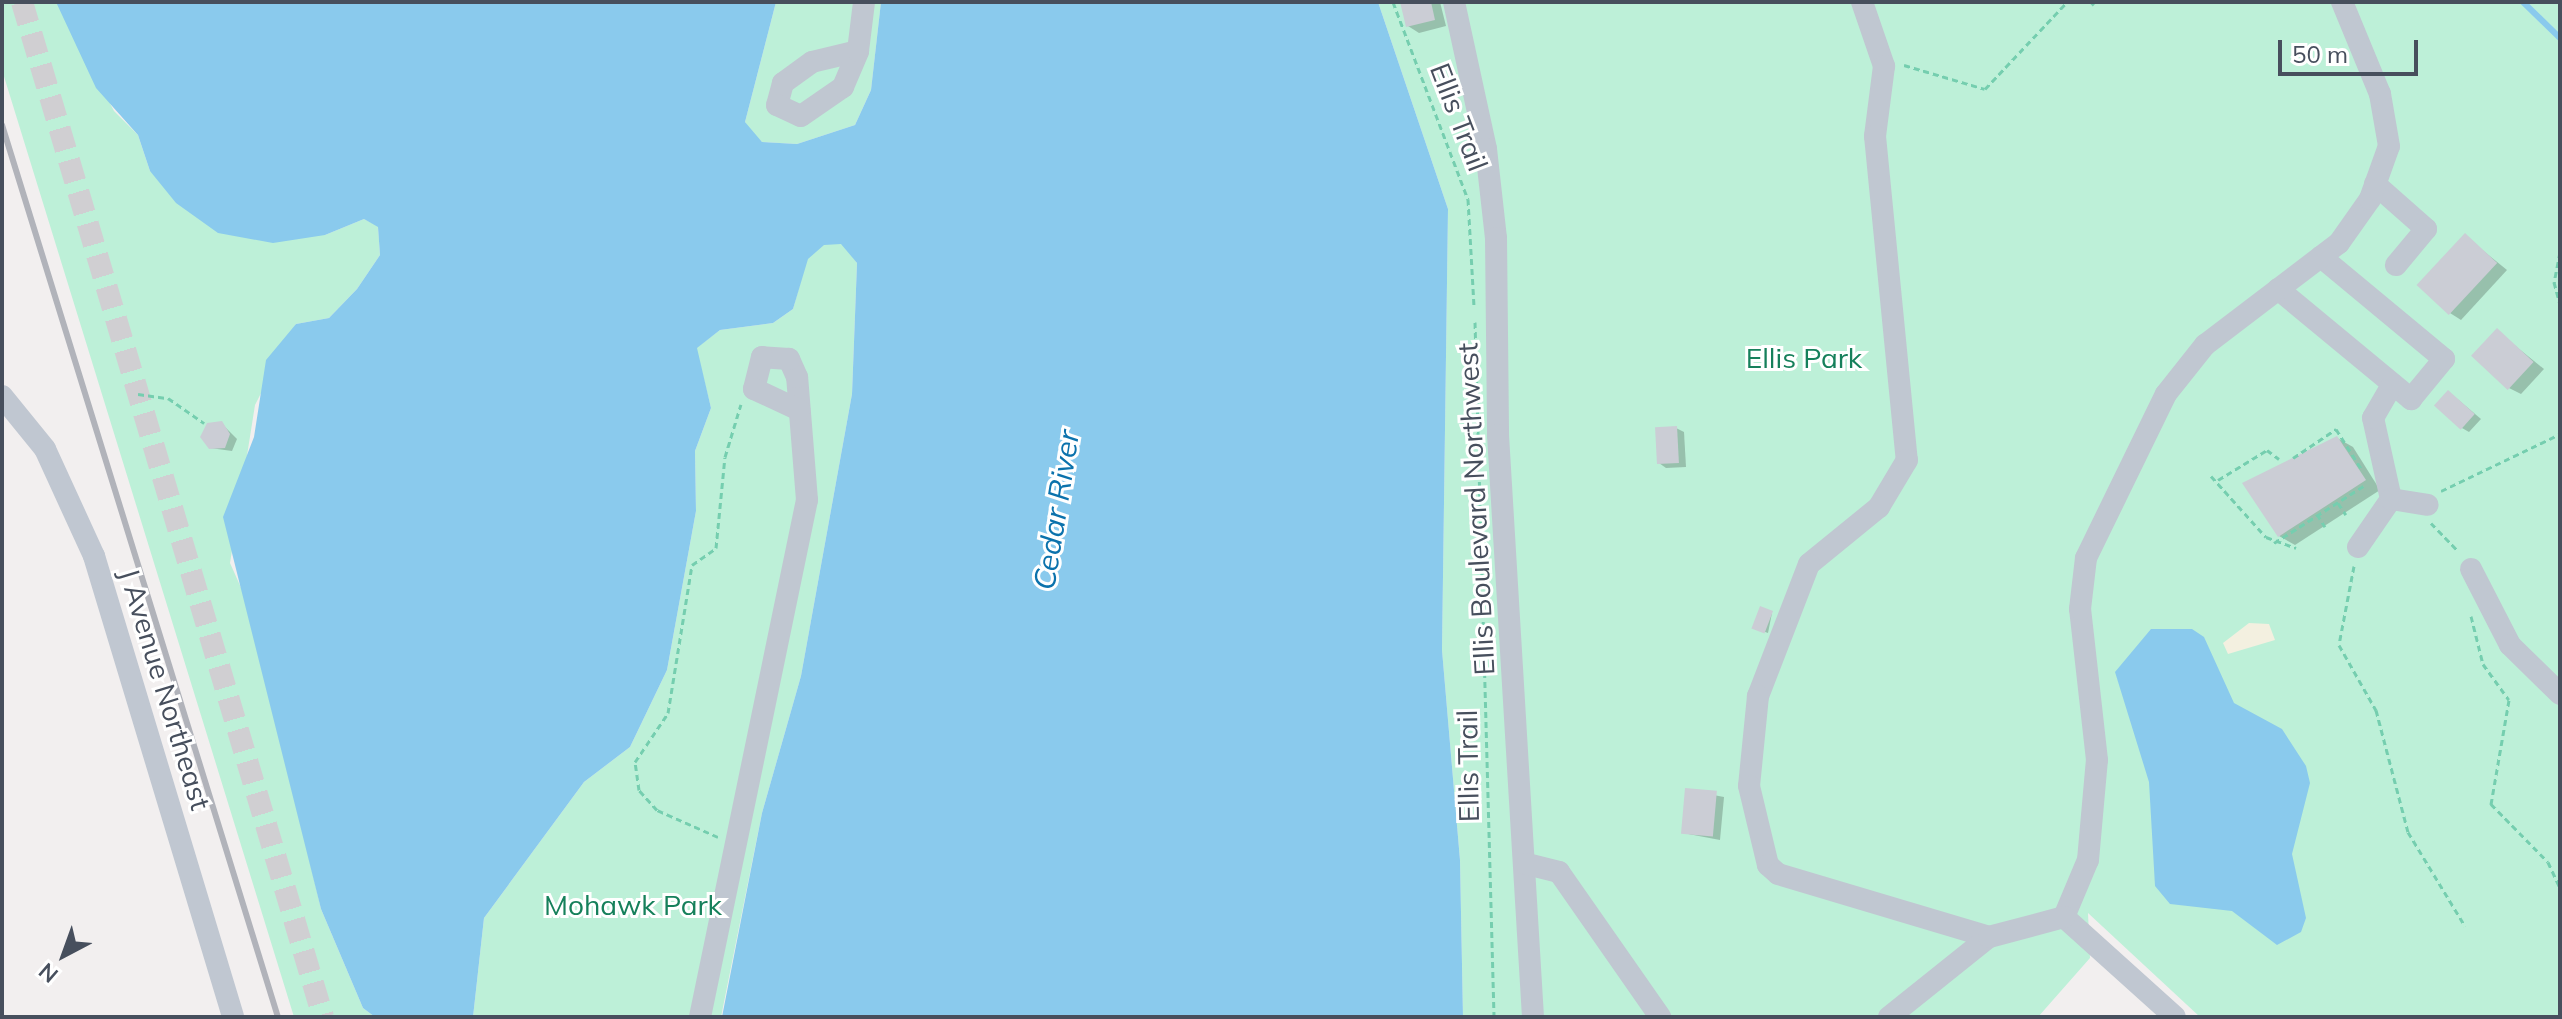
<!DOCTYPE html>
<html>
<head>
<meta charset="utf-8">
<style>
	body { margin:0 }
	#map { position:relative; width:2562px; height:1019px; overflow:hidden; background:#f2efef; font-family:Mulish,sans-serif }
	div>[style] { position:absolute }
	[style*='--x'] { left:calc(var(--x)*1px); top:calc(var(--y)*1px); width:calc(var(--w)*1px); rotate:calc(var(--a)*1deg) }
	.green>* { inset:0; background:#bdf0d8 }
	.sand>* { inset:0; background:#f3f0e0 }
	.water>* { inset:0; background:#8acaed }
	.shadow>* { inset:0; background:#0003 }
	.stream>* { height:6px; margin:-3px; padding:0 3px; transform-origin:3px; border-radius:3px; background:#8acaed }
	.building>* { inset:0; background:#cbcdd5; transform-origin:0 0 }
	.minor-tunnel>* { height:22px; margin-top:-11px; transform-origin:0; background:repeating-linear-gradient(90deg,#d0cfd2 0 22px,transparent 0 33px) }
	.path>* { height:3px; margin-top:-1.5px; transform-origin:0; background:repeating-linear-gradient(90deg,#75ceaf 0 6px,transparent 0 10px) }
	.minor>* { height:22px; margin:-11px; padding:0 11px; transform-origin:11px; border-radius:11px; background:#c0c7d1 }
	.rail>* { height:6px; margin:-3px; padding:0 3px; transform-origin:3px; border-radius:3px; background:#b1b3ba }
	span { translate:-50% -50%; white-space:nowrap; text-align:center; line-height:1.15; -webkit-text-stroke:6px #fff; paint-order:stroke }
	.street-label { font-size:28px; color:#474f5d }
	.park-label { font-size:28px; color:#16805b }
	.water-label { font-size:30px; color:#0b72ac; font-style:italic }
	.frame { position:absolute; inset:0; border:4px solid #474f5d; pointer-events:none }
	.north { position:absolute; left:24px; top:915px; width:80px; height:80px; -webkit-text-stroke:6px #fff; paint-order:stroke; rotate:221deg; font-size:22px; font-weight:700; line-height:32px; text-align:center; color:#474f5d }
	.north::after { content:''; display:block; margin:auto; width:28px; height:36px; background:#474f5d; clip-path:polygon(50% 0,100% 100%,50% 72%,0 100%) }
	.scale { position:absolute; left:2278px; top:40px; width:140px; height:36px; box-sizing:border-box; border:4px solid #474f5d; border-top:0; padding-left:10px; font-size:24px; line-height:28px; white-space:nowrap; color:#474f5d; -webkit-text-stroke:6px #fff; paint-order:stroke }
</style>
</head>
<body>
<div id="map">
	<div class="green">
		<i style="clip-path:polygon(2px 2px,57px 2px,114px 111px,138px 135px,150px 171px,325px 235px,364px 219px,378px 226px,380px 255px,357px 289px,329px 318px,296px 324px,255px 405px,230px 563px,251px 610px,321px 909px,363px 1008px,375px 1017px,294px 1017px,2px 70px)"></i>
		<i style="clip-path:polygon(776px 2px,881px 2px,871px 90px,855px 125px,797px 144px,762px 142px,750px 132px,745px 122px)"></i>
		<i style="clip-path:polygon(1378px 2px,2560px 2px,2560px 1017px,2200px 1017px,2088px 913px,2090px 958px,2038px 1017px,1463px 1017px,1460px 860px,1442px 650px,1448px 209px)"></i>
		<i style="clip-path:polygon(824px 244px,843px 244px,857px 263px,852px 394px,801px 676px,762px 813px,721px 1017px,473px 1017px,484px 918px,584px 782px,630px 747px,667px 670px,696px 511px,695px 451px,711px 408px,696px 348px,720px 330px,773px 323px,793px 309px,807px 259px)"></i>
	</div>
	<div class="sand">
		<i style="clip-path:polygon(2249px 623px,2269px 624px,2275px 640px,2228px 654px,2223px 643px)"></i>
	</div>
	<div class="water">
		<i style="clip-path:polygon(56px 2px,776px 2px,745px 122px,762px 142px,797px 144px,855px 125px,871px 90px,881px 2px,1378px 2px,1448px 209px,1442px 650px,1460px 860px,1463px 1017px,722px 1017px,762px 813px,801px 676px,852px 394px,857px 263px,841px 244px,824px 245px,808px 259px,793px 309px,773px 323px,720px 330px,697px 348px,711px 408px,695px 451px,696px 511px,667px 670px,630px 747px,584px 782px,484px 918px,473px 1017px,375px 1017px,363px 1008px,321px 909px,223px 517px,254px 437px,266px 360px,296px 324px,329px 318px,357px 289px,380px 255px,378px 227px,364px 219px,325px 235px,273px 243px,218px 233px,176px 203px,150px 171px,138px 135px,96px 88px)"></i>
		<i style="clip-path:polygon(2151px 629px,2192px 629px,2204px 637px,2234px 703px,2282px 729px,2306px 766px,2310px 783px,2292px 854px,2306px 918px,2301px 932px,2277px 945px,2232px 911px,2170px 904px,2155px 886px,2149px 782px,2115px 672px)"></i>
	</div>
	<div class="shadow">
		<i style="clip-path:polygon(1402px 2px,1440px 2px,1446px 26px,1419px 33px,1408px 26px)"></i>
		<i style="clip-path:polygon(2465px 236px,2507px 270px,2461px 320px,2450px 313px)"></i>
		<i style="clip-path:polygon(2497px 331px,2544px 369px,2521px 394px,2509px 388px)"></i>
		<i style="clip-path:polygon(2455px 397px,2481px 419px,2469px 432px,2462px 428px)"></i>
		<i style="clip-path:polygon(221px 423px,237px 439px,232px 451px,210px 448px)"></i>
		<i style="clip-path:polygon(1676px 428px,1684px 432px,1686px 467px,1666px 468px,1659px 463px)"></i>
		<i style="clip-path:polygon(2337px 438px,2353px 447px,2380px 490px,2295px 545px,2279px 536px)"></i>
		<i style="clip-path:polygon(1772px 613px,1768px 633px,1757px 629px)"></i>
		<i style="clip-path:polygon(1687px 790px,1724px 797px,1720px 840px,1683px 833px)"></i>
	</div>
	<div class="stream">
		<i style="--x:2523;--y:2;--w:52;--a:44.2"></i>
	</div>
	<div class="building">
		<i style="clip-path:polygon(1400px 2px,1431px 2px,1435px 20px,1406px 27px)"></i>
		<i style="left:2465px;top:233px;width:44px;height:71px;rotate:43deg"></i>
		<i style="left:2497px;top:328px;width:50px;height:38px;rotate:43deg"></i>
		<i style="left:2448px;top:390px;width:36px;height:21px;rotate:42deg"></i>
		<i style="clip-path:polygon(222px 421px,230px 434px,225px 448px,209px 449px,200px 437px,207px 423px)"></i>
		<i style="left:1677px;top:426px;width:37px;height:22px;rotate:87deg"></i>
		<i style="clip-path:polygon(2337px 436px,2366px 480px,2278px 537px,2242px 483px)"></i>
		<i style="left:1760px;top:606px;width:14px;height:24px;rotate:21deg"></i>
		<i style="left:1685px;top:788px;width:32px;height:46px;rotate:5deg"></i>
	</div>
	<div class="minor-tunnel">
		<i style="--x:22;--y:2;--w:1059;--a:73.48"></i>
	</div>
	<div class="path">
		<i style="--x:1393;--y:2;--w:211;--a:69.2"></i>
		<i style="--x:1468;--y:199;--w:107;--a:86.8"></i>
		<i style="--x:2091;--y:2;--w:4;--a:45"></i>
		<i style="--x:1904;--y:65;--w:84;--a:16.5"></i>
		<i style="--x:1985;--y:89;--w:120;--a:-46.7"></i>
		<i style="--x:2560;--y:252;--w:31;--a:101"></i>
		<i style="--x:2554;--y:282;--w:24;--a:75"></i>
		<i style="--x:1475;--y:322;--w:695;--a:88.43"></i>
		<i style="--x:138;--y:394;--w:30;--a:8"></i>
		<i style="--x:168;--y:398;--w:44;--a:34.8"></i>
		<i style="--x:2293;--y:458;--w:52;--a:-34"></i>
		<i style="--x:2336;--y:429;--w:49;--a:57.6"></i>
		<i style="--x:2211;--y:476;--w:82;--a:48"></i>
		<i style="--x:2266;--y:537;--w:32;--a:20"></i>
		<i style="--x:2218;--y:480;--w:57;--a:-31.5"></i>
		<i style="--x:2267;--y:450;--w:15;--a:37"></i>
		<i style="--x:2441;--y:491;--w:132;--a:-25.6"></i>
		<i style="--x:2338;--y:503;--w:14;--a:56"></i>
		<i style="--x:2317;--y:514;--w:15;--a:58"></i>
		<i style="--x:2431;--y:523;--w:40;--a:46"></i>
		<i style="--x:2274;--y:543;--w:108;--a:-32.5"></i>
		<i style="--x:2354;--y:566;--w:80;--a:100.8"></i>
		<i style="--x:2339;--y:645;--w:75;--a:60.4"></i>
		<i style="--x:2376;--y:710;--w:126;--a:75.3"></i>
		<i style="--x:2408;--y:832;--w:110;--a:58.8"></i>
		<i style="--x:2471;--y:616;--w:49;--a:76"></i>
		<i style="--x:2483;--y:664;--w:44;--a:54.2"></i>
		<i style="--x:2509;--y:700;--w:106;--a:99.8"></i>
		<i style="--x:2491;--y:804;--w:81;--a:45.5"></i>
		<i style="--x:2548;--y:862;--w:29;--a:65"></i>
		<i style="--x:718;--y:837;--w:67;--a:-156.1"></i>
		<i style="--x:657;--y:810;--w:27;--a:-132"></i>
		<i style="--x:639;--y:790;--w:28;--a:-98"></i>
		<i style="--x:635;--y:762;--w:59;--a:-56"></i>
		<i style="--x:668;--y:713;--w:150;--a:-80.8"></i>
		<i style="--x:692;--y:565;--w:29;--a:-35"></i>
		<i style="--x:716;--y:548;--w:91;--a:-84.4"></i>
		<i style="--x:725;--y:457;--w:55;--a:-73.2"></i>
	</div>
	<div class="minor">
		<i style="--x:1454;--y:2;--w:150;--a:77.7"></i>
		<i style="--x:1486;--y:149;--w:90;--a:83.6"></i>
		<i style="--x:1496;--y:238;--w:197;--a:89.4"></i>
		<i style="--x:1498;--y:435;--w:583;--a:86.56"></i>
		<i style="--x:1862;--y:2;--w:68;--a:71"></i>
		<i style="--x:1884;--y:66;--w:71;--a:97.3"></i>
		<i style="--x:1875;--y:136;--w:326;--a:84.4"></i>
		<i style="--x:1907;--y:460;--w:55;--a:120.8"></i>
		<i style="--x:1879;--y:507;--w:90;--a:140.8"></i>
		<i style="--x:1809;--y:564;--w:142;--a:111.1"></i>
		<i style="--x:1758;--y:696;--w:90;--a:95.7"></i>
		<i style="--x:1749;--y:786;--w:81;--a:76.5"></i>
		<i style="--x:1768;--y:865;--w:13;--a:42"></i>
		<i style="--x:1778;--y:874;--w:220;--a:16.6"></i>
		<i style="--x:858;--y:51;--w:47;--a:166.6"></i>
		<i style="--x:812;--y:62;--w:36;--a:144"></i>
		<i style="--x:783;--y:83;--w:23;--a:105"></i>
		<i style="--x:777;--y:105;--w:26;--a:25"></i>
		<i style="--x:801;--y:116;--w:51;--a:-34.6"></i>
		<i style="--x:843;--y:87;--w:39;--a:-67"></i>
		<i style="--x:858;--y:51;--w:49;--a:-83"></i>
		<i style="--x:2375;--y:184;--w:68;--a:41.4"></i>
		<i style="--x:2426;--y:229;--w:47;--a:129.8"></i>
		<i style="--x:2278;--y:289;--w:173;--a:39.6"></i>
		<i style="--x:2411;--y:399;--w:52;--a:-50.5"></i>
		<i style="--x:2444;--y:359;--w:160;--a:-140.3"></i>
		<i style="--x:2;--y:396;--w:68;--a:50.9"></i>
		<i style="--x:45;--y:449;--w:118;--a:65.4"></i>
		<i style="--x:94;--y:556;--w:481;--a:73.2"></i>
		<i style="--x:2391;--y:499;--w:83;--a:-102.5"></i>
		<i style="--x:2373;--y:418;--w:39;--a:-60"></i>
		<i style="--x:2358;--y:547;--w:58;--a:-55.5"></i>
		<i style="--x:2391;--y:499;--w:37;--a:9"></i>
		<i style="--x:2471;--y:569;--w:85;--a:62.8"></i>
		<i style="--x:2510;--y:645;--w:70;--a:44.4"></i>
		<i style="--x:1527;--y:864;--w:33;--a:14"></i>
		<i style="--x:1559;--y:872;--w:177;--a:55.1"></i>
		<i style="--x:2064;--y:917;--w:62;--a:-67.2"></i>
		<i style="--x:2088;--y:860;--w:100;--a:-84.9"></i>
		<i style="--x:2097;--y:760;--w:152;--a:-96.4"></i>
		<i style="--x:2080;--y:609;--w:51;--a:-83.3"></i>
		<i style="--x:2086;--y:558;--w:182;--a:-64"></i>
		<i style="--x:2166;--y:394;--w:63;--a:-51.5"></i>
		<i style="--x:2205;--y:345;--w:168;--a:-37.3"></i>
		<i style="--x:2339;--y:243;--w:54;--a:-54.8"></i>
		<i style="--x:2370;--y:199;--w:56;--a:-70.3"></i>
		<i style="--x:2389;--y:146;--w:53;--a:-99.8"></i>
		<i style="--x:2380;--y:94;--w:100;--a:-112.4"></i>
		<i style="--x:2064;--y:917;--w:149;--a:42"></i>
		<i style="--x:700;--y:1017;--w:528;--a:-78.31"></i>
		<i style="--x:807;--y:500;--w:123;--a:-94.6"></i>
		<i style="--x:797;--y:377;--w:20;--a:-114"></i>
		<i style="--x:789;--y:359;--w:27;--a:-176"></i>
		<i style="--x:762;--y:357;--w:33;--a:104"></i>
		<i style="--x:754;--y:389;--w:50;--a:25"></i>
		<i style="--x:1889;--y:1017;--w:128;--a:-38.7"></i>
		<i style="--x:1989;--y:937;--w:78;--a:-14.9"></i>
	</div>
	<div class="rail">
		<i style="--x:2;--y:125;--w:934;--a:72.81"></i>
	</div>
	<div class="street-label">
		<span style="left:1459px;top:117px;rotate:69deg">Ellis Trail</span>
		<span style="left:1476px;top:509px;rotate:-93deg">Ellis Boulevard Northwest</span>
		<span style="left:165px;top:689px;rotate:73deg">J Avenue Northeast</span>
		<span style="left:1468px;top:766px;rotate:-91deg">Ellis Trail</span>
	</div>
	<div class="park-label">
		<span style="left:1804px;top:358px">Ellis Park</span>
		<span style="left:633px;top:905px">Mohawk Park</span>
	</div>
	<div class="water-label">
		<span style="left:1056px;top:510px;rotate:-81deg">Cedar River</span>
	</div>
	<div class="frame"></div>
	<div class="north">N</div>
	<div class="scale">50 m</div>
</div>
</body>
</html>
